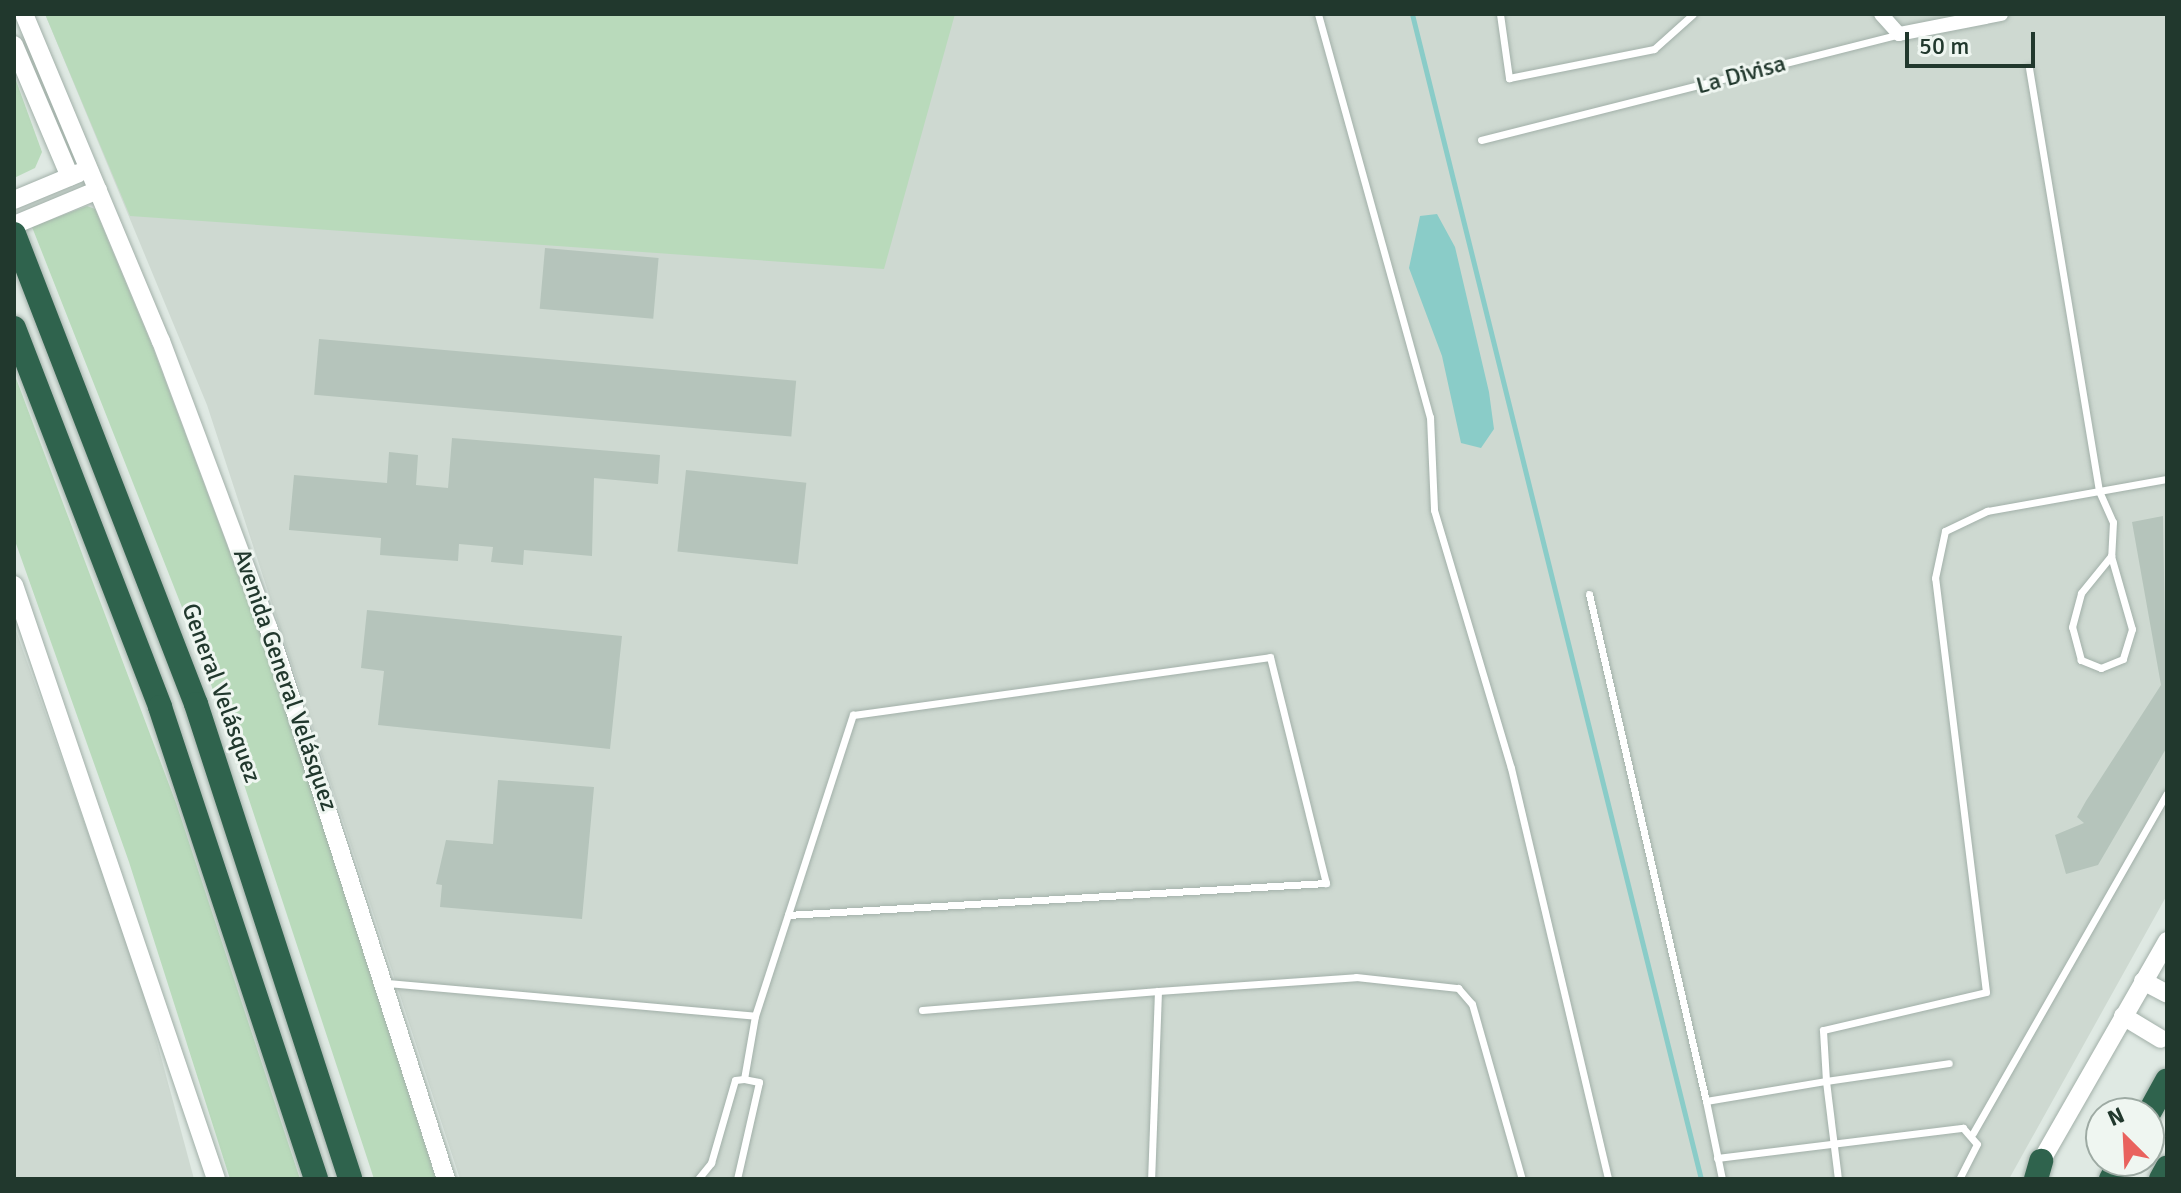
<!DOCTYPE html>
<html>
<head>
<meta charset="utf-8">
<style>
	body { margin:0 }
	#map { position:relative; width:2181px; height:1193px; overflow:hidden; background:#dfe9e3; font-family:Signika,sans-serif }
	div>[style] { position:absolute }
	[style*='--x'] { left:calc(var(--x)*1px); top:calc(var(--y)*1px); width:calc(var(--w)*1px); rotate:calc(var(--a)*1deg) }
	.built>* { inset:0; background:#ced9d1 }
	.green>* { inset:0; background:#b9dabb }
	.water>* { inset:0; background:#8accc8 }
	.stream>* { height:5px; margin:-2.5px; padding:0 2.5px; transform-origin:2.5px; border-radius:2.5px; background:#8accc8 }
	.building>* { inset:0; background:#b5c4bb; transform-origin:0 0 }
	.roads { filter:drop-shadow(0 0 2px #a2b0a9) drop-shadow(0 0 2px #a2b0a9) }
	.service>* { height:7px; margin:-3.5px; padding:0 3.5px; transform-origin:3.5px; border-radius:3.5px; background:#fff }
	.minor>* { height:14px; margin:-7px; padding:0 7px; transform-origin:7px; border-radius:7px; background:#fff }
	.tertiary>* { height:18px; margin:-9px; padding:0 9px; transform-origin:9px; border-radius:9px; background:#fff }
	.motorway>* { height:24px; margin:-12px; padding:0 12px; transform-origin:12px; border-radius:12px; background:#2f634d }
	span { translate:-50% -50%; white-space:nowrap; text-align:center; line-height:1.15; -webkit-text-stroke:6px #eff6f1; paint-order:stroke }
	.street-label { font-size:24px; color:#21382d }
	.frame { position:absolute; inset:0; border:16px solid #21382d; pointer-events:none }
	.north { position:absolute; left:2085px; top:1097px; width:80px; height:80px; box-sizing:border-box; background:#eff6f1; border:2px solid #9daaa3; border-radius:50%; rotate:336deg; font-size:22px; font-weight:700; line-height:32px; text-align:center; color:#21382d }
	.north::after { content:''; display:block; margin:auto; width:28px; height:36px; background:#e9625e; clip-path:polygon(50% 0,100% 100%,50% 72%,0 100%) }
	.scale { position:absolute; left:1905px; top:32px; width:130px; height:36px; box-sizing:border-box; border:4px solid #21382d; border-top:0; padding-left:10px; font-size:24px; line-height:28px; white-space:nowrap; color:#21382d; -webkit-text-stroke:6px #eff6f1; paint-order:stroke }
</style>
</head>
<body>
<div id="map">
	<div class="built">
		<i style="clip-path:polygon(45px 14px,2167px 14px,2167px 895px,2009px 1179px,460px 1179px,207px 405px)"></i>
		<i style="clip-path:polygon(14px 625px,140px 979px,194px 1179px,14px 1179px)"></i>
	</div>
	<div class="green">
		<i style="clip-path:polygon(45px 14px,955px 14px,884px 269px,130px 216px)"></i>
		<i style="clip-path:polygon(14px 75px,42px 152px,35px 168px,14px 178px)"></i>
		<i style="clip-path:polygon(87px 206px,95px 209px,153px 348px,268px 654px,436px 1179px,374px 1179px,204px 663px,32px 227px)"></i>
		<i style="clip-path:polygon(14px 373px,176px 803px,300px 1179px,230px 1179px,129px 862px,14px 538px)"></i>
	</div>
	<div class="water">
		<i style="clip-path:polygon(1437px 214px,1455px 247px,1489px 392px,1494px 429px,1481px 448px,1461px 443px,1442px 356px,1409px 268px,1420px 216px)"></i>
	</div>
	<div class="stream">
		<i style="--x:1412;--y:14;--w:1200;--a:76.07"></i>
	</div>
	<div class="building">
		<i style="left:545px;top:248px;width:114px;height:61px;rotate:5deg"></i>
		<i style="left:319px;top:339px;width:479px;height:56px;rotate:5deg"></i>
		<i style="clip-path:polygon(452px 438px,660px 455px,658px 484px,594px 478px,592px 556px,524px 550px,523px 565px,491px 562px,493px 547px,459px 544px,458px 561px,380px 555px,381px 538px,289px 530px,294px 475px,387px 483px,389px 452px,418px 455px,416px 485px,448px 488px)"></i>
		<i style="left:686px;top:470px;width:121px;height:82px;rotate:6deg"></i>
		<i style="clip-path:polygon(2163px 516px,2167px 747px,2098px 865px,2066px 874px,2055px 835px,2084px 823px,2077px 817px,2086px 801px,2161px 685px,2132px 522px)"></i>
		<i style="clip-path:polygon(367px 610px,622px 636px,610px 749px,378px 725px,384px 671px,361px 668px)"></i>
		<i style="clip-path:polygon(498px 780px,594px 787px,582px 919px,440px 907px,442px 885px,436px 884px,446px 840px,493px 844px)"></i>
	</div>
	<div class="roads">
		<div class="service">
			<i style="--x:1318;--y:14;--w:418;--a:74.5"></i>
			<i style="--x:1430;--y:417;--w:93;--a:87.5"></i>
			<i style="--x:1434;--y:510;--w:269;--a:73.4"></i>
			<i style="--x:1511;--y:768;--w:422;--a:76.7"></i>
			<i style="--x:1500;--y:14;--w:65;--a:82"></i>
			<i style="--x:1509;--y:78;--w:148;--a:-11.3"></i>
			<i style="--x:1654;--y:49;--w:52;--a:-41.9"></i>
			<i style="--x:2029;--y:68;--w:429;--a:80.6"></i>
			<i style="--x:2099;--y:491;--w:34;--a:66"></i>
			<i style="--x:2113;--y:522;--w:34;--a:93"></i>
			<i style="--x:2111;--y:556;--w:76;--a:74"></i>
			<i style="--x:2132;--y:629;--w:31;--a:107"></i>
			<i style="--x:2123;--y:659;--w:24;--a:158"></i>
			<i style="--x:2101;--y:668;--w:22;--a:-158"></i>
			<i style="--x:2081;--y:660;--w:34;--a:-105"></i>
			<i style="--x:2072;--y:627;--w:35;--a:-75"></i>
			<i style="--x:2081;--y:593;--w:48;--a:-51"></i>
			<i style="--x:1481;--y:140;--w:431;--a:-14.2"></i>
			<i style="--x:1589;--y:594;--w:520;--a:77.01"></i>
			<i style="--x:1706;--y:1101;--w:122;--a:-9.5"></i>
			<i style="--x:1826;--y:1081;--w:51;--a:-93.4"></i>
			<i style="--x:1823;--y:1030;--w:167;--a:-13.1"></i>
			<i style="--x:1986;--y:992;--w:417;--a:-97"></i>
			<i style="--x:1935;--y:578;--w:48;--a:-78"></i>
			<i style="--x:1945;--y:531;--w:47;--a:-25.5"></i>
			<i style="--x:1987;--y:511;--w:183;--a:-10.1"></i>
			<i style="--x:388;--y:983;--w:368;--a:5.1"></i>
			<i style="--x:755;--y:1016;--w:317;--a:-72"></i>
			<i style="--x:853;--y:715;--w:421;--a:-7.9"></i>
			<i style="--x:1270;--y:657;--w:233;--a:76.1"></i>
			<i style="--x:1326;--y:883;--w:539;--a:176.6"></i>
			<i style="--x:1158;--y:991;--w:198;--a:-4"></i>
			<i style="--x:1356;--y:977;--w:103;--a:6.2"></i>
			<i style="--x:1458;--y:988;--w:21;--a:49"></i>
			<i style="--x:1472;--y:1004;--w:182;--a:74.1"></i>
			<i style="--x:922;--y:1010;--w:237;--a:-4.6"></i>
			<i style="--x:1158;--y:991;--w:188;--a:92.1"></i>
			<i style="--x:1706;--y:1101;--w:80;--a:78.4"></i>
			<i style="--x:1973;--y:1133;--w:391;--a:-60.3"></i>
			<i style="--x:1717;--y:1158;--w:248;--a:-7"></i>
			<i style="--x:1963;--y:1128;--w:21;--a:49"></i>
			<i style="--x:1977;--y:1144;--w:39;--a:117"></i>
			<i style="--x:698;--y:1179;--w:21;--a:-51"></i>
			<i style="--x:711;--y:1163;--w:86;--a:-73.9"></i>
			<i style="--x:735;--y:1080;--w:9;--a:-6"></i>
			<i style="--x:744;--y:1079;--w:64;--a:-80.1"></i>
			<i style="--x:737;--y:1179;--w:99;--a:-77.2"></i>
			<i style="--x:759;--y:1082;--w:15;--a:-169"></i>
			<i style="--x:1838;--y:1179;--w:99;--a:-97"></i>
			<i style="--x:1826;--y:1081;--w:124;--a:-8.3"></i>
		</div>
		<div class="minor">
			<i style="--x:1881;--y:14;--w:27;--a:48"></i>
			<i style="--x:1899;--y:34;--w:104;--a:-11.1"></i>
		</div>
		<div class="tertiary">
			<i style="--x:24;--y:14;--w:355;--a:67.3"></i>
			<i style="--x:161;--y:341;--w:305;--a:69.5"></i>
			<i style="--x:268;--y:627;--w:580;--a:72.13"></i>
			<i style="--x:14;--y:45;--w:143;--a:67"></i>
			<i style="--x:14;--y:200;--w:70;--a:-22.6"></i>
			<i style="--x:14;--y:225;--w:91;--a:-22.6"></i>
			<i style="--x:14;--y:585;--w:627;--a:71.22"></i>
			<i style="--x:2143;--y:981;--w:27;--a:28"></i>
			<i style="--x:2123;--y:1016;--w:44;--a:31.2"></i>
			<i style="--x:2036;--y:1170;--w:264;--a:-60.2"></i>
		</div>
		<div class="motorway">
			<i style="--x:14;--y:234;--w:504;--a:68.83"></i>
			<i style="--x:196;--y:704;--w:499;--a:72"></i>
			<i style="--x:14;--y:328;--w:406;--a:68.9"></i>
			<i style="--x:160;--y:707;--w:497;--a:71.7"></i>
			<i style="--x:2149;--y:1113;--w:37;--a:-61"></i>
			<i style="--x:2036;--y:1179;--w:19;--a:-74"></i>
			<i style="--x:2111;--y:1179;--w:21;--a:-61"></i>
			<i style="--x:2161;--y:1179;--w:13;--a:-61"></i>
		</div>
	</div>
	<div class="street-label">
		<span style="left:1741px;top:75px;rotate:-15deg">La Divisa</span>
		<span style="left:285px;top:680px;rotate:71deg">Avenida General Velásquez</span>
		<span style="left:221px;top:693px;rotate:70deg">General Velásquez</span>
	</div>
	<div class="frame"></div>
	<div class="north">N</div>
	<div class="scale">50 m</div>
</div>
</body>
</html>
